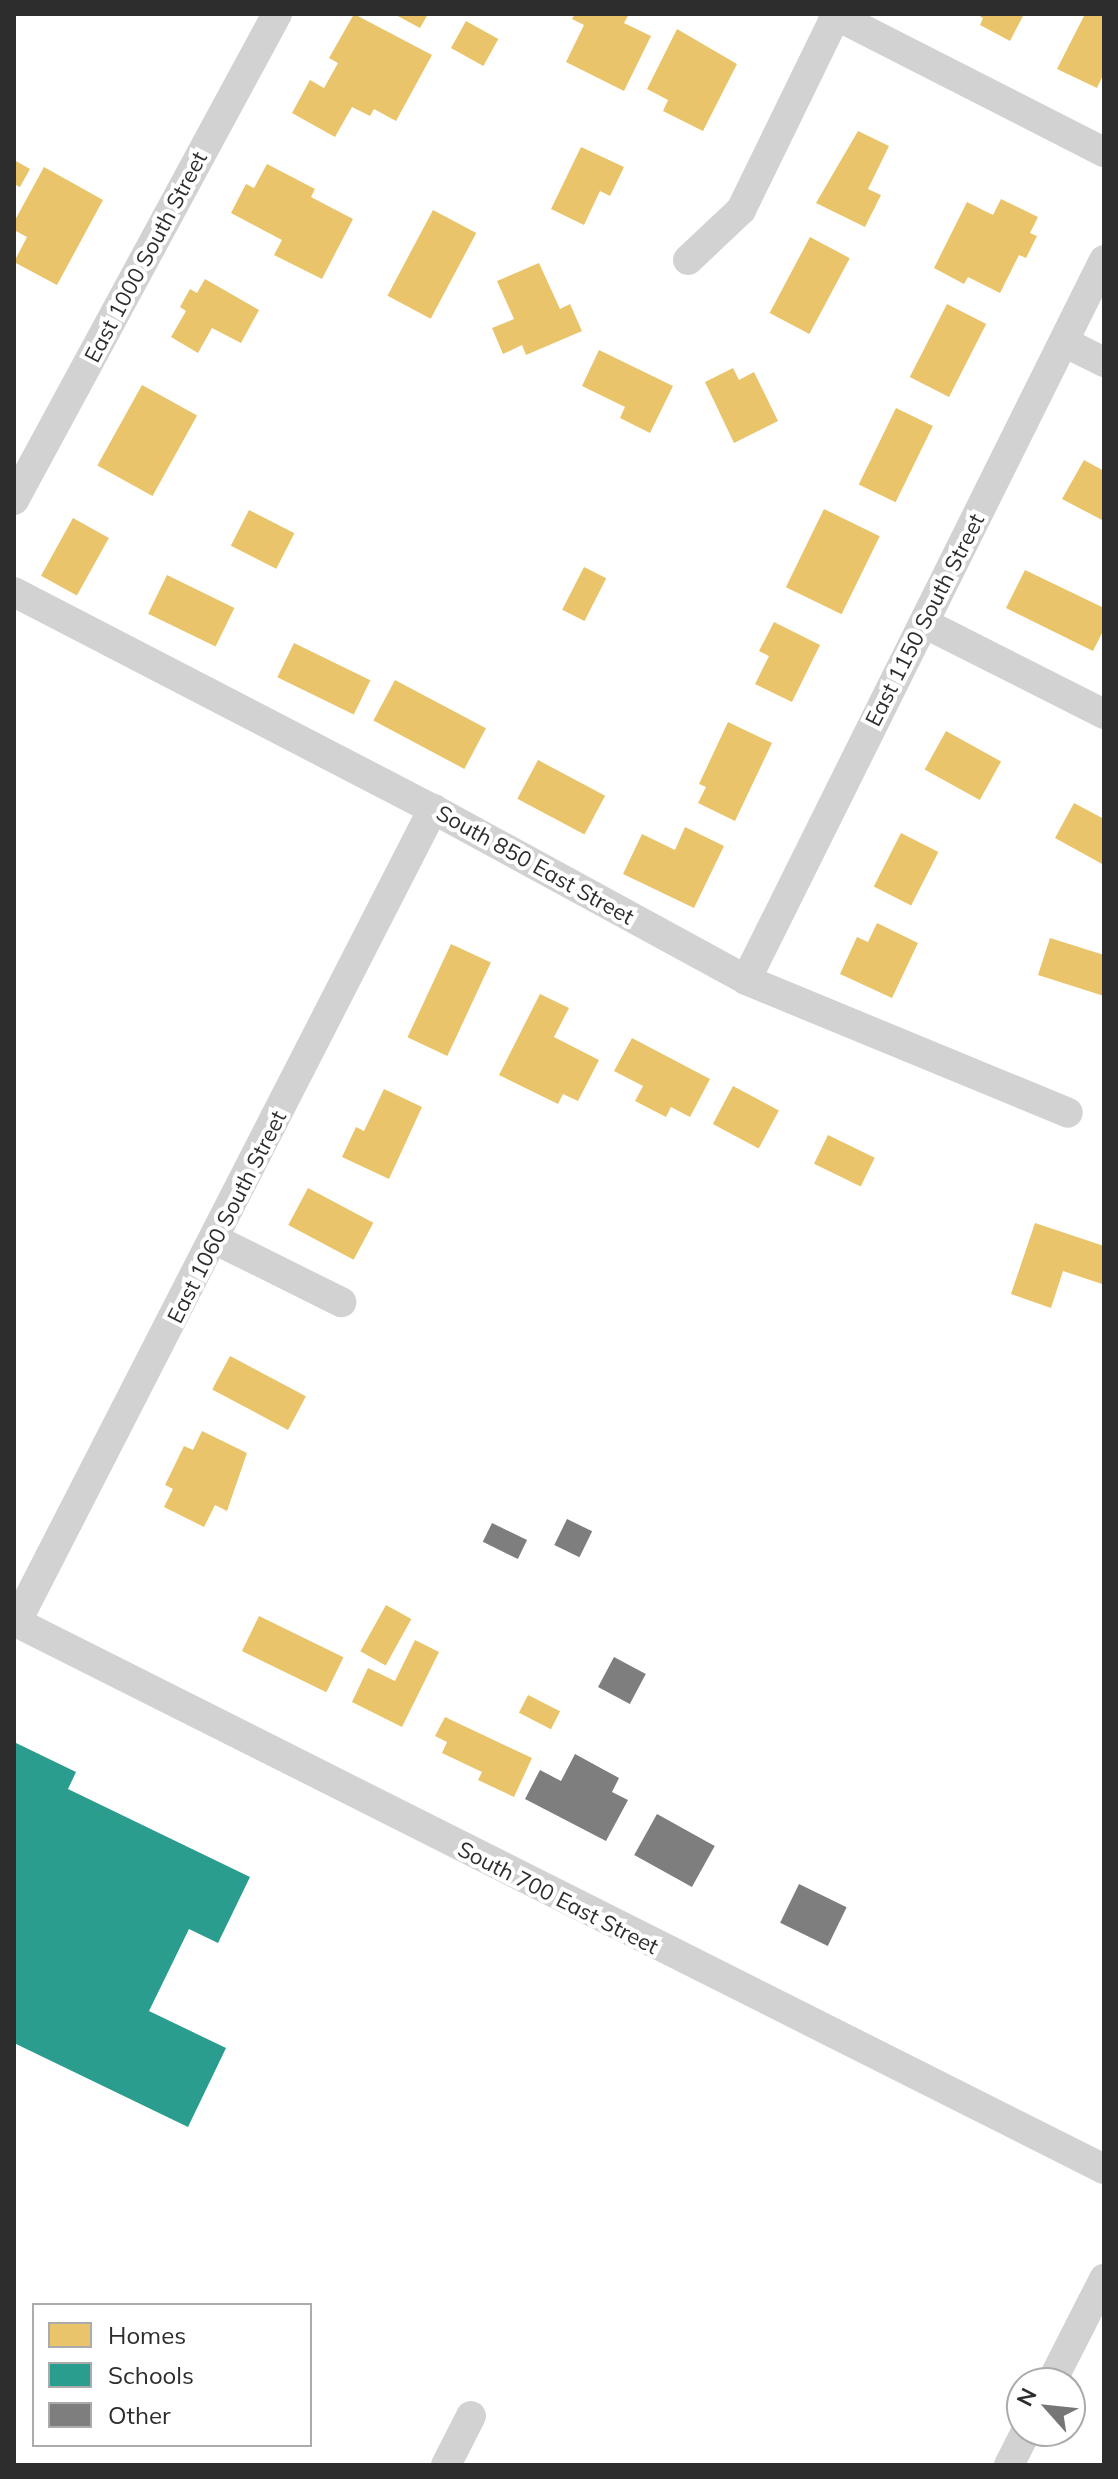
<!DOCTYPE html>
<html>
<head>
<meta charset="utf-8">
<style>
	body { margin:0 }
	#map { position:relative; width:1118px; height:2479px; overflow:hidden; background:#fff; font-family:Mulish,sans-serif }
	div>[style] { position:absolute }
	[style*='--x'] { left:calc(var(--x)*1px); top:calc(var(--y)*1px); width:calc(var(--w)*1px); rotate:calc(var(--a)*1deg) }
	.homes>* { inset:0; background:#e9c46a; transform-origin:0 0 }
	.schools>* { inset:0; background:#2a9d8f }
	.building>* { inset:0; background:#7e7e7e; transform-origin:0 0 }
	.street>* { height:30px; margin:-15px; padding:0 15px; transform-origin:15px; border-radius:15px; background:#d2d2d2 }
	span { translate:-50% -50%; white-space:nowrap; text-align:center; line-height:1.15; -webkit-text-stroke:8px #fff; paint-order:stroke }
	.street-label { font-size:22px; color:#2d2d2d }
	.frame { position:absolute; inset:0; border:16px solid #2d2d2d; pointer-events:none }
	.legend { position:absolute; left:32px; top:2303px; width:280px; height:144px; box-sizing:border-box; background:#fff; border:2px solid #ababab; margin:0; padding:10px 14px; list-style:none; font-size:24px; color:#2d2d2d }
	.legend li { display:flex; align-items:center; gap:16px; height:40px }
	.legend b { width:40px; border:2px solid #ababab }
	.north { position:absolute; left:1006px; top:2367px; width:80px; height:80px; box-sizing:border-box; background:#fff; border:2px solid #ababab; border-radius:50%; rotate:297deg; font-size:22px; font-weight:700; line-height:32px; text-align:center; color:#2d2d2d }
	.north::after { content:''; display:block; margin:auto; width:28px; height:36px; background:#767676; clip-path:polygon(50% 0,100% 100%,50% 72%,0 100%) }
</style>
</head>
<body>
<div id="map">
	<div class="homes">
		<i style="clip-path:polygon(354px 14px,432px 55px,396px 121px,374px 109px,370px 116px,352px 107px,335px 137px,292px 113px,310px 80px,324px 88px,338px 63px,329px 58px)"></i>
		<i style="clip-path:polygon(394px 14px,428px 14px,420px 28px)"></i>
		<i style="clip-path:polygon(575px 14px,629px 14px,624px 23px,651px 36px,624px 91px,566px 62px,584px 25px,572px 19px)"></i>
		<i style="clip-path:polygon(976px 14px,1024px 14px,1010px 41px,980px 25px,983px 18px)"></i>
		<i style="clip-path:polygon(1085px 14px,1104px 14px,1104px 73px,1097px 88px,1057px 69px)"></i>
		<i style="left:466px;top:21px;width:37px;height:31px;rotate:29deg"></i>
		<i style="clip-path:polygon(677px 29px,737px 64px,703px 131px,663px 111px,668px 100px,647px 89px)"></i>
		<i style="clip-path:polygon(858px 131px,889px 146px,868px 189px,881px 195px,865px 227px,816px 203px)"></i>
		<i style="clip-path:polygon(581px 147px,624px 167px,610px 196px,600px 191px,584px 225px,551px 209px)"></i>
		<i style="clip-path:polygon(14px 160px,30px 169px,20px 187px,14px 184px)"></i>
		<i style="clip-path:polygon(267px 164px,315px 189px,311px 197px,353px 219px,322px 279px,274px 255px,282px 240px,231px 213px,246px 184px,254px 188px)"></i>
		<i style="clip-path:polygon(44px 167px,103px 200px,57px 285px,14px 262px,27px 237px,14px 230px,14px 222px)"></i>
		<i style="clip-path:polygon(1001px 199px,1038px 217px,1030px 233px,1037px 236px,1026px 258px,1019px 255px,1000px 293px,968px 277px,964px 284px,934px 268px,967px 202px,993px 215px)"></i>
		<i style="left:433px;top:210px;width:49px;height:97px;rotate:28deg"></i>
		<i style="left:810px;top:237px;width:45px;height:86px;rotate:28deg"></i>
		<i style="clip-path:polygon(539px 263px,560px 309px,570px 304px,582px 331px,526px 355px,522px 345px,503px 354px,492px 328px,514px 319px,497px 281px)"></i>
		<i style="clip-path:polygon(205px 279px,259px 310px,241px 343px,212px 328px,198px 353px,171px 337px,186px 311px,180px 307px,190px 289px,197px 293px)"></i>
		<i style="left:947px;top:304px;width:44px;height:82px;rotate:27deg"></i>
		<i style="clip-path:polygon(599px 350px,673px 386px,650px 433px,620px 418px,625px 407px,582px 386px)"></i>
		<i style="clip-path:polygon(733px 368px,739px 380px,754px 372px,778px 421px,734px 443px,705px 382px)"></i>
		<i style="left:142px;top:385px;width:63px;height:92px;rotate:29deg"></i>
		<i style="left:896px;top:408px;width:41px;height:85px;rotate:26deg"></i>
		<i style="clip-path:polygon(1084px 460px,1104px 471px,1104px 521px,1062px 499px)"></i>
		<i style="left:824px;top:509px;width:62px;height:87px;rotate:26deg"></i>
		<i style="left:249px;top:510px;width:51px;height:40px;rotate:27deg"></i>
		<i style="left:73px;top:518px;width:41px;height:66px;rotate:29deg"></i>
		<i style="left:584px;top:567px;width:25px;height:48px;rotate:27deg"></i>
		<i style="clip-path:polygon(1025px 570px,1104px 608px,1104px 629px,1093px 651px,1006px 608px)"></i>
		<i style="left:167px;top:575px;width:75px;height:43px;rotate:26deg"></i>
		<i style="clip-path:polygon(774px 622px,820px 645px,792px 702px,755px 684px,769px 656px,759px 651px)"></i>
		<i style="left:294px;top:643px;width:85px;height:38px;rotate:26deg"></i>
		<i style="left:395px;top:680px;width:103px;height:46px;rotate:28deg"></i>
		<i style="clip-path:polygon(728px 722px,772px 743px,735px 821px,698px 803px,706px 787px,699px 784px)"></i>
		<i style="left:946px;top:731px;width:63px;height:44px;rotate:29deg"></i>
		<i style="left:538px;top:760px;width:76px;height:44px;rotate:28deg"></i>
		<i style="clip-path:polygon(1074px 803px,1104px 819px,1104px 865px,1055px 838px)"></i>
		<i style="clip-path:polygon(685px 827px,724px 846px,694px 908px,623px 874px,642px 834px,675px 850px)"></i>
		<i style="left:901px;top:833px;width:42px;height:60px;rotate:27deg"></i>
		<i style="clip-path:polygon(877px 923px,918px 943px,892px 998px,840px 974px,857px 937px,868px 942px)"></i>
		<i style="clip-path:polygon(1050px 938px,1104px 955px,1104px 996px,1038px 975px)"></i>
		<i style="left:451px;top:944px;width:44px;height:103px;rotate:25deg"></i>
		<i style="clip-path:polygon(540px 994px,569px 1008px,554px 1037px,599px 1060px,578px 1101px,563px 1094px,558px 1104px,499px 1075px)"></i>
		<i style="clip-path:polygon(632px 1038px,710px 1079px,690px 1117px,671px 1107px,666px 1117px,635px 1101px,643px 1086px,614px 1071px)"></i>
		<i style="left:733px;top:1086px;width:52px;height:43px;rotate:28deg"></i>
		<i style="clip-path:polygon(384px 1089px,422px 1107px,389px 1179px,342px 1157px,356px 1127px,364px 1131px)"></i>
		<i style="left:828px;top:1135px;width:52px;height:32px;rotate:26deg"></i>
		<i style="left:308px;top:1188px;width:74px;height:42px;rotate:28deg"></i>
		<i style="clip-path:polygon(1035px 1223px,1104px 1246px,1102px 1284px,1063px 1271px,1051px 1308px,1011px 1294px)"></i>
		<i style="left:230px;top:1356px;width:86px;height:38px;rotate:28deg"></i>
		<i style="clip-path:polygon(202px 1431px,247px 1453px,227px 1511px,215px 1505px,204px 1527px,164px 1507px,173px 1489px,165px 1485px,184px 1446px,193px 1450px)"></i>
		<i style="left:386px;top:1605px;width:29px;height:53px;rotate:29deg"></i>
		<i style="left:259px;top:1616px;width:94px;height:39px;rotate:26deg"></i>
		<i style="clip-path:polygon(415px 1640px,439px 1652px,402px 1727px,352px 1702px,368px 1668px,395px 1681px)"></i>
		<i style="left:528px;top:1695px;width:36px;height:20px;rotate:27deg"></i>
		<i style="clip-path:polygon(445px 1717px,532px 1758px,514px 1797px,478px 1780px,482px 1772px,442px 1753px,447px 1742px,435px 1736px)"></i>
	</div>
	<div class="schools">
		<i style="clip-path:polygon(14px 1742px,76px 1772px,68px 1789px,250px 1877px,218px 1943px,189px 1929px,149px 2011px,226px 2048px,188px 2127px,14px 2043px)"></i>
	</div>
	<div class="building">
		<i style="left:567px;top:1519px;width:28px;height:29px;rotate:26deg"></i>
		<i style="left:492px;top:1523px;width:39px;height:21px;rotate:26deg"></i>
		<i style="left:614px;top:1657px;width:36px;height:34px;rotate:28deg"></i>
		<i style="clip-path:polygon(575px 1754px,619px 1778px,612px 1792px,628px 1800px,606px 1841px,525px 1799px,540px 1770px,561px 1781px)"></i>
		<i style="left:657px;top:1814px;width:66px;height:47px;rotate:29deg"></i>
		<i style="left:799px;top:1884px;width:53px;height:43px;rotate:26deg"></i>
	</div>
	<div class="street">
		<i style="--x:833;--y:14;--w:304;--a:27"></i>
		<i style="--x:688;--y:260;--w:73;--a:-43.3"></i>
		<i style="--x:741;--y:210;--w:217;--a:-64"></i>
		<i style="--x:1064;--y:342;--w:45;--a:26.6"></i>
		<i style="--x:14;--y:500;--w:553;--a:-61.58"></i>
		<i style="--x:14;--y:592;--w:472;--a:27.4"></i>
		<i style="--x:433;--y:809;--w:357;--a:28.6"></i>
		<i style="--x:746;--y:980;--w:348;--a:22.4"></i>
		<i style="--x:924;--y:623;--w:202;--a:26.8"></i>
		<i style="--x:746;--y:980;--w:804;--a:-63.56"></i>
		<i style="--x:216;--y:1240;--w:140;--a:26.4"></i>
		<i style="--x:14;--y:1621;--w:1220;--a:26.69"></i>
		<i style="--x:16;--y:1623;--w:915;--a:-62.87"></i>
		<i style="--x:1051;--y:2383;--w:117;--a:-63"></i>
		<i style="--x:446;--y:2465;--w:55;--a:-63"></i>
		<i style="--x:1009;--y:2465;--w:38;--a:-63"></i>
	</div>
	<div class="street-label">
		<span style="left:146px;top:257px;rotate:-62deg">East 1000 South Street</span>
		<span style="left:925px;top:620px;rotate:-63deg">East 1150 South Street</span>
		<span style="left:535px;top:865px;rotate:29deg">South 850 East Street</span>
		<span style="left:227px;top:1217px;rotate:-63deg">East 1060 South Street</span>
		<span style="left:558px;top:1898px;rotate:27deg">South 700 East Street</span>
	</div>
	<div class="frame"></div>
	<ul class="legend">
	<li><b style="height:22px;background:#e9c46a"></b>Homes</li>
	<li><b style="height:22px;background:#2a9d8f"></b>Schools</li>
	<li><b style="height:22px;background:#7e7e7e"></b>Other</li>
	</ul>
	<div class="north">N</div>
</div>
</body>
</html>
